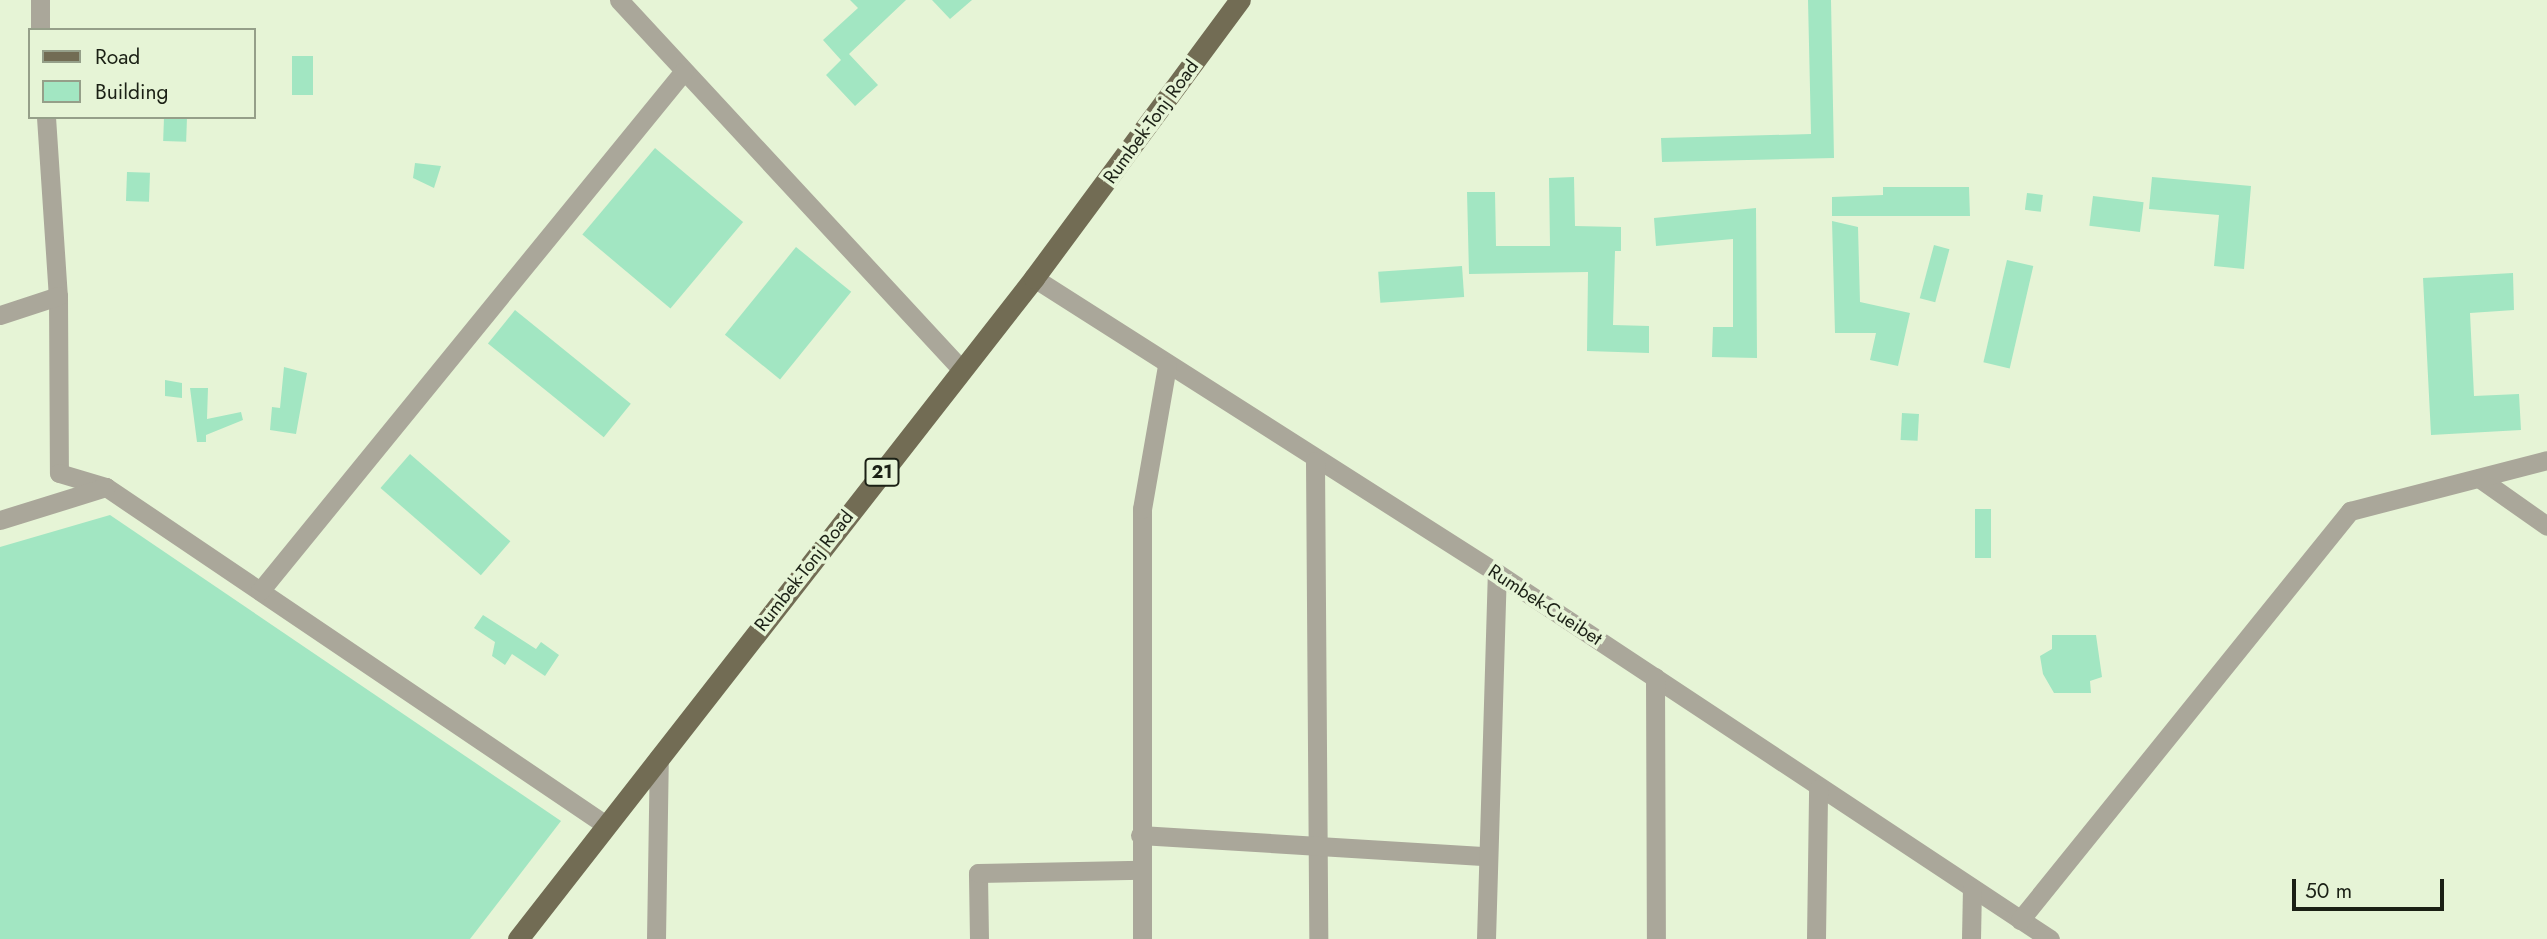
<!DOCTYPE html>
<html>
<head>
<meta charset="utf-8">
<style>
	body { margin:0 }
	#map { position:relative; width:2547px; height:939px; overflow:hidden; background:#e6f4d6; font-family:Jost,sans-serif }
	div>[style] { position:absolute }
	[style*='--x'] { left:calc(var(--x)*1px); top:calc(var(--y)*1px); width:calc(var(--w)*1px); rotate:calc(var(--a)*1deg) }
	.building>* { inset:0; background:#a2e6c2; transform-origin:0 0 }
	.minor>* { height:19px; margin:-9.5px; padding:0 9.5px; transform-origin:9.5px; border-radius:9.5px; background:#aaa79a }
	.primary>* { height:21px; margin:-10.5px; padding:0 10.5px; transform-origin:10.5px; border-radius:10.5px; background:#726c54 }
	span { translate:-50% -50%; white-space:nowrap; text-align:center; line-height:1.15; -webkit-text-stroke:7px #e6f4d6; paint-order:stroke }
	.shield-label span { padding:2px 5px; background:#e6f4d6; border:2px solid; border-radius:5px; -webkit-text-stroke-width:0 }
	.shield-label { font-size:18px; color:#1b2015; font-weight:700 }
	.street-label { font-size:19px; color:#1b2015 }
	.legend { position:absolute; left:28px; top:28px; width:228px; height:91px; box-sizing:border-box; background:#e6f4d6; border:2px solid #959f89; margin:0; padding:9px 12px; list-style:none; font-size:21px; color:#1b2015 }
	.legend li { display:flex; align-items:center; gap:14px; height:35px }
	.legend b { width:35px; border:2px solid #959f89 }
	.scale { position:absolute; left:2292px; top:879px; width:152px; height:32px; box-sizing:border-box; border:4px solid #1b2015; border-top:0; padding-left:9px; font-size:21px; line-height:24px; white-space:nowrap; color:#1b2015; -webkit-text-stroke:5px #e6f4d6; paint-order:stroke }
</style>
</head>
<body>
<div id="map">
	<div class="building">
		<i style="clip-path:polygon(850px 0,906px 0,849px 54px,878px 85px,855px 106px,826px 75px,841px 60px,823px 40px,858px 8px)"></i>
		<i style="clip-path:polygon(932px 0,972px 0,950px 19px)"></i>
		<i style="clip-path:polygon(1808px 0,1831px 0,1834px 158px,1662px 162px,1661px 138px,1811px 134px)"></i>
		<i style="left:292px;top:56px;width:21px;height:39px"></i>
		<i style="left:164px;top:117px;width:23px;height:24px;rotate:2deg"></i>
		<i style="left:655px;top:148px;width:115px;height:113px;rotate:40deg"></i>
		<i style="clip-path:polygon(415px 163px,441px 166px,434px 188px,413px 178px)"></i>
		<i style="left:127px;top:172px;width:23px;height:29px;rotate:2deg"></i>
		<i style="clip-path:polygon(1574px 177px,1575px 226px,1621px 227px,1621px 251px,1615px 251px,1613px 325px,1649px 326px,1649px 353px,1587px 351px,1588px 272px,1469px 274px,1467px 192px,1495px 192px,1496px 246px,1550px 246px,1549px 178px)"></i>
		<i style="clip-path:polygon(2152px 177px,2251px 186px,2244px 269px,2214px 266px,2219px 215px,2149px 209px)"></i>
		<i style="clip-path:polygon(1883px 187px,1969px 187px,1970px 216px,1832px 216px,1832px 197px,1883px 195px)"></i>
		<i style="left:2027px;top:193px;width:16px;height:17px;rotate:7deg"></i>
		<i style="left:2093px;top:196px;width:51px;height:30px;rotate:7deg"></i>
		<i style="clip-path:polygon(1756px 208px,1757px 358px,1712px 357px,1713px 327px,1733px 327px,1733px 239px,1656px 246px,1654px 218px)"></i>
		<i style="clip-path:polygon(1832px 221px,1858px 227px,1860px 302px,1910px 313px,1898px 366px,1870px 360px,1876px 333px,1835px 333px)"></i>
		<i style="left:1934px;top:245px;width:16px;height:55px;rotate:15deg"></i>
		<i style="left:796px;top:247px;width:71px;height:113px;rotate:39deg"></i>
		<i style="left:2007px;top:260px;width:27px;height:105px;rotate:13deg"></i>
		<i style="left:1462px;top:266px;width:31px;height:84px;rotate:86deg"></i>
		<i style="clip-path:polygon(2513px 273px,2514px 310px,2470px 313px,2474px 396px,2519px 394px,2521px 430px,2431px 435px,2423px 278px)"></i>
		<i style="left:515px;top:310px;width:149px;height:43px;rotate:39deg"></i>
		<i style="clip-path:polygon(284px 367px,307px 373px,296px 434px,270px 430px,272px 407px,280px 408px)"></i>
		<i style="clip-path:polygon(165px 380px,182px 383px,182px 398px,165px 396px)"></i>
		<i style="clip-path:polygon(190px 388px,208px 388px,207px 419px,241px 412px,243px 420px,206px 435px,206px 442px,197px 442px)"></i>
		<i style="left:1902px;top:413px;width:17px;height:27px;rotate:3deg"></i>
		<i style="left:410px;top:454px;width:133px;height:45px;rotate:41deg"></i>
		<i style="left:1975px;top:509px;width:16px;height:49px"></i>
		<i style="clip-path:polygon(110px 515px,561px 821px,470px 939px,0 939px,0 547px)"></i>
		<i style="clip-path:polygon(483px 615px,536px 649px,541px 642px,559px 655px,545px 676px,512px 654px,505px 665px,492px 656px,495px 642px,474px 628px)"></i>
		<i style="clip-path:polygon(2052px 635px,2096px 635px,2102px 677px,2090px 681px,2091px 693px,2054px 693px,2043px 674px,2040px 656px,2052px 649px)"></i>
	</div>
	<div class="minor">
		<i style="--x:619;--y:0;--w:505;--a:47.17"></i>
		<i style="--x:40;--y:30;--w:30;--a:-90"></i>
		<i style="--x:46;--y:117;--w:179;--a:86.2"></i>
		<i style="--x:58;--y:296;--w:177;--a:89.7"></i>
		<i style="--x:59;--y:473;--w:49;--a:16.6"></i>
		<i style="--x:106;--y:487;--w:604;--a:34.06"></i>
		<i style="--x:1034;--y:278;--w:549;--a:32.5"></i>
		<i style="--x:1497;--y:573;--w:663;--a:33.5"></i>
		<i style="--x:0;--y:315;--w:61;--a:-18.1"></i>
		<i style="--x:1315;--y:461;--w:478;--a:89.6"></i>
		<i style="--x:2479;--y:478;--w:83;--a:35.2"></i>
		<i style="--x:0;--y:520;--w:111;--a:-17.3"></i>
		<i style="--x:260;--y:591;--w:670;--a:-50.82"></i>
		<i style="--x:1655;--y:677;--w:262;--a:89.8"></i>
		<i style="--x:1140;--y:835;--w:347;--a:3.5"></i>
		<i style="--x:2020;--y:920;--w:526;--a:-51.1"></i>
		<i style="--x:2350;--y:511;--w:203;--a:-14.5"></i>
		<i style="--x:656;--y:939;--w:182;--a:-89.1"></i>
		<i style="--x:979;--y:939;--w:66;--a:-90.9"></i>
		<i style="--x:978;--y:873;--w:163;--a:-1.1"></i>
		<i style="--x:1142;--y:939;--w:430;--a:-90"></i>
		<i style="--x:1142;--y:509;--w:145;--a:-80.1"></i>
		<i style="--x:1486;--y:939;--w:366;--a:-88.3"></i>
		<i style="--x:1816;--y:939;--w:150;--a:-89.2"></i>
		<i style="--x:1971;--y:939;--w:51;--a:-88.9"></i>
	</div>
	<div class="primary">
		<i style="--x:518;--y:939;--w:839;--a:-52.02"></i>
		<i style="--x:1034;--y:278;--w:346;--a:-53.5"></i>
	</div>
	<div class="shield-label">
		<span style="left:882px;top:472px">21</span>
	</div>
	<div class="street-label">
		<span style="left:1151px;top:122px;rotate:-54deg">Rumbek-Tonj Road</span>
		<span style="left:804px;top:571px;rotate:-52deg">Rumbek-Tonj Road</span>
		<span style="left:1545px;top:605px;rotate:33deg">Rumbek-Cueibet</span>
	</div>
	<ul class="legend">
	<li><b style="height:9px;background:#726c54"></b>Road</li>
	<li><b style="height:19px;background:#a2e6c2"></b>Building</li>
	</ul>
	<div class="scale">50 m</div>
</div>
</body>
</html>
